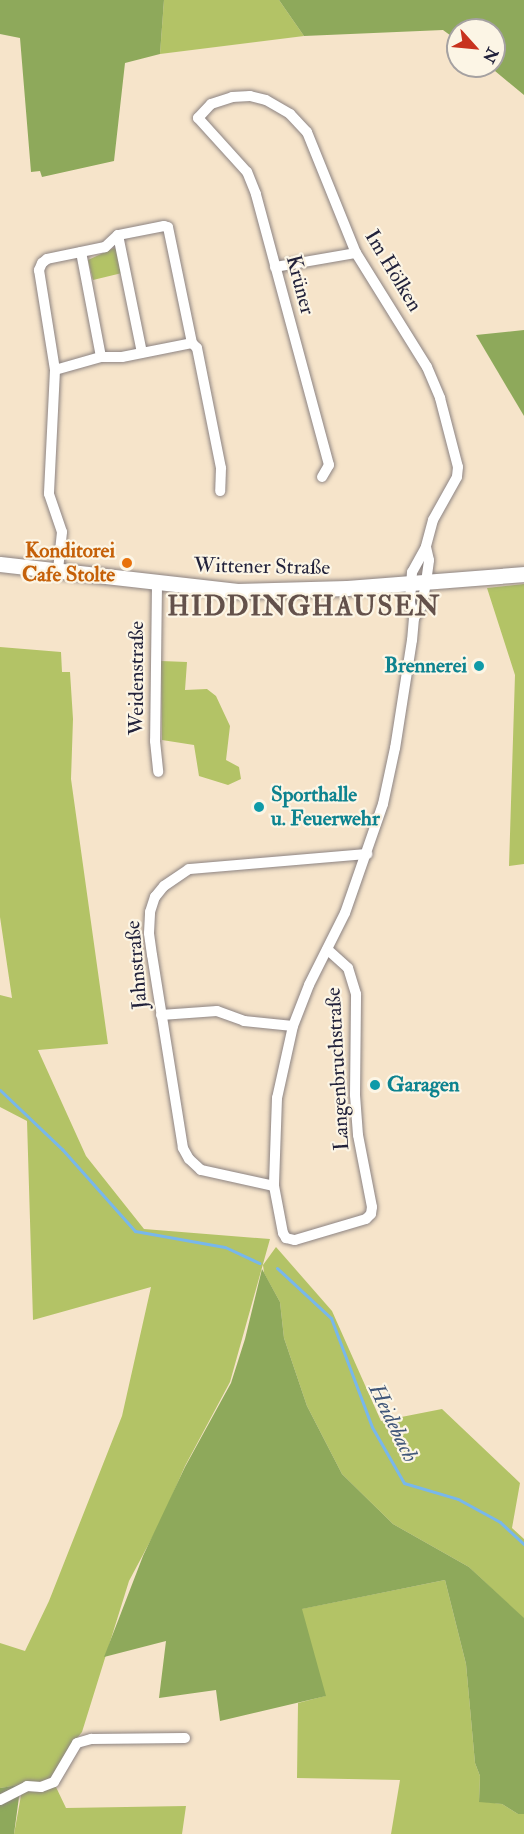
<!DOCTYPE html>
<html>
<head>
<meta charset="utf-8">
<style>
	body { margin:0 }
	#map { position:relative; width:524px; height:1834px; overflow:hidden; background:#f6e4ca; font-family:"IM FELL Double Pica",serif }
	div>[style] { position:absolute }
	[style*='--x'] { left:calc(var(--x)*1px); top:calc(var(--y)*1px); width:calc(var(--w)*1px); rotate:calc(var(--a)*1deg) }
	.green>* { inset:0; background:#b3c366 }
	.forest>* { inset:0; background:#8ea95b }
	.stream>* { height:3px; margin:-1.5px; padding:0 1.5px; transform-origin:1.5px; border-radius:1.5px; background:#78b7eb }
	.roads { filter:drop-shadow(0 0 2px #8c8382) drop-shadow(0 0 2px #8c8382) }
	.minor>* { height:10px; margin:-5px; padding:0 5px; transform-origin:5px; border-radius:5px; background:#fff }
	.secondary>* { height:15px; margin:-7.5px; padding:0 7.5px; transform-origin:7.5px; border-radius:7.5px; background:#fff }
	.dots>* { width:16px; height:16px; translate:-50% -50%; box-sizing:border-box; border:3px solid #fcf5e5; border-radius:50% }
	span { translate:-50% -50%; white-space:nowrap; text-align:center; line-height:1.15; -webkit-text-stroke:4.5px #fcf5e5; paint-order:stroke }
	.street-label { font-size:21px; color:#22223b }
	.food-label { font-size:21px; color:#c56008; font-weight:700 }
	.right { translate:-100% -50%; text-align:right }
	.culture-label { font-size:21px; color:#0d838f; font-weight:700 }
	.left { translate:0 -50%; text-align:left }
	.water-label { font-size:22px; color:#405679; font-style:italic }
	.district-label { font-size:27px; color:#63514b; font-weight:700; letter-spacing:1.5px }
	.north { position:absolute; left:446px; top:18px; width:60px; height:60px; box-sizing:border-box; background:#fcf5e5; border:2px solid #a5a1a1; border-radius:50%; rotate:117deg; font-size:16px; font-weight:700; line-height:24px; text-align:center; color:#22223b }
	.north::after { content:''; display:block; margin:auto; width:21px; height:27px; background:#c8321e; clip-path:polygon(50% 0,100% 100%,50% 72%,0 100%) }
</style>
</head>
<body>
<div id="map">
	<div class="green">
		<i style="clip-path:polygon(164px 0,279px 0,304px 36px,160px 54px)"></i>
		<i style="clip-path:polygon(114px 248px,119px 250px,122px 273px,93px 280px,88px 260px)"></i>
		<i style="clip-path:polygon(524px 584px,524px 864px,509px 866px,515px 675px,487px 588px)"></i>
		<i style="clip-path:polygon(0 647px,61px 652px,62px 672px,70px 672px,73px 719px,71px 779px,108px 1044px,38px 1050px,86px 1156px,144px 1229px,270px 1239px,230px 1382px,185px 1466px,161px 1521px,129px 1581px,82px 1732px,70px 1747px,52px 1780px,0 1788px,0 1643px,25px 1651px,49px 1601px,122px 1416px,151px 1287px,33px 1320px,27px 1121px,0 1107px,0 995px,12px 998px,0 917px)"></i>
		<i style="clip-path:polygon(161px 661px,187px 662px,185px 690px,207px 689px,216px 696px,230px 726px,226px 760px,239px 767px,241px 779px,228px 785px,199px 776px,194px 745px,162px 740px)"></i>
		<i style="clip-path:polygon(276px 1247px,332px 1311px,381px 1421px,442px 1409px,520px 1483px,512px 1528px,524px 1539px,524px 1619px,469px 1567px,393px 1524px,342px 1474px,307px 1406px,284px 1338px,280px 1302px,264px 1273px,263px 1265px)"></i>
		<i style="clip-path:polygon(445px 1580px,466px 1664px,475px 1763px,480px 1776px,479px 1801px,502px 1804px,518px 1814px,524px 1814px,524px 1834px,391px 1834px,400px 1780px,297px 1778px,298px 1703px,325px 1696px,301px 1609px)"></i>
		<i style="clip-path:polygon(55px 1785px,66px 1808px,186px 1806px,182px 1834px,14px 1834px,22px 1790px)"></i>
	</div>
	<div class="forest">
		<i style="clip-path:polygon(0 0,164px 0,160px 54px,125px 63px,114px 161px,42px 177px,40px 171px,31px 172px,20px 38px,0 34px)"></i>
		<i style="clip-path:polygon(279px 0,524px 0,524px 95px,489px 66px,494px 66px,494px 30px,458px 30px,458px 41px,443px 30px,304px 36px)"></i>
		<i style="clip-path:polygon(524px 330px,524px 416px,476px 335px)"></i>
		<i style="clip-path:polygon(262px 1269px,280px 1302px,284px 1338px,307px 1406px,342px 1474px,393px 1524px,469px 1567px,524px 1618px,524px 1814px,518px 1814px,502px 1804px,479px 1802px,480px 1776px,475px 1763px,466px 1664px,445px 1580px,302px 1609px,326px 1696px,220px 1721px,216px 1690px,159px 1698px,166px 1641px,104px 1657px,143px 1556px,185px 1467px,231px 1383px,245px 1339px)"></i>
		<i style="clip-path:polygon(25px 1784px,19px 1797px,14px 1834px,0 1834px,0 1788px)"></i>
	</div>
	<div class="stream">
		<i style="--x:0;--y:1090;--w:86;--a:43.6"></i>
		<i style="--x:62;--y:1149;--w:110;--a:48.3"></i>
		<i style="--x:135;--y:1231;--w:91;--a:10.1"></i>
		<i style="--x:225;--y:1247;--w:38;--a:25"></i>
		<i style="--x:277;--y:1268;--w:74;--a:42.8"></i>
		<i style="--x:331;--y:1318;--w:116;--a:69.4"></i>
		<i style="--x:372;--y:1427;--w:64;--a:60.3"></i>
		<i style="--x:404;--y:1483;--w:56;--a:16.5"></i>
		<i style="--x:458;--y:1499;--w:48;--a:28.7"></i>
		<i style="--x:500;--y:1522;--w:33;--a:43"></i>
	</div>
	<div class="roads">
		<div class="minor">
			<i style="--x:118;--y:235;--w:120;--a:78.5"></i>
			<i style="--x:81;--y:252;--w:107;--a:79.2"></i>
			<i style="--x:275;--y:267;--w:82;--a:-9.8"></i>
			<i style="--x:192;--y:343;--w:7;--a:45"></i>
			<i style="--x:197;--y:348;--w:122;--a:78.7"></i>
			<i style="--x:221;--y:468;--w:23;--a:92"></i>
			<i style="--x:55;--y:370;--w:48;--a:-15.8"></i>
			<i style="--x:101;--y:357;--w:21;--a:0"></i>
			<i style="--x:122;--y:357;--w:71;--a:-11.3"></i>
			<i style="--x:192;--y:343;--w:118;--a:-101.7"></i>
			<i style="--x:168;--y:227;--w:4;--a:-166"></i>
			<i style="--x:164;--y:226;--w:47;--a:168.9"></i>
			<i style="--x:118;--y:235;--w:18;--a:137"></i>
			<i style="--x:105;--y:247;--w:59;--a:168.3"></i>
			<i style="--x:47;--y:259;--w:6;--a:141"></i>
			<i style="--x:42;--y:263;--w:8;--a:113"></i>
			<i style="--x:39;--y:270;--w:101;--a:80.9"></i>
			<i style="--x:55;--y:370;--w:124;--a:92.8"></i>
			<i style="--x:49;--y:494;--w:40;--a:71.1"></i>
			<i style="--x:62;--y:532;--w:39;--a:96"></i>
			<i style="--x:322;--y:477;--w:14;--a:-60"></i>
			<i style="--x:329;--y:465;--w:281;--a:-105.1"></i>
			<i style="--x:256;--y:194;--w:24;--a:-112"></i>
			<i style="--x:247;--y:172;--w:73;--a:-132.2"></i>
			<i style="--x:198;--y:118;--w:19;--a:-47"></i>
			<i style="--x:211;--y:104;--w:22;--a:-18"></i>
			<i style="--x:232;--y:97;--w:18;--a:-3"></i>
			<i style="--x:250;--y:96;--w:16;--a:14"></i>
			<i style="--x:266;--y:100;--w:28;--a:30"></i>
			<i style="--x:290;--y:114;--w:25;--a:47"></i>
			<i style="--x:307;--y:132;--w:131;--a:68"></i>
			<i style="--x:356;--y:253;--w:134;--a:58.1"></i>
			<i style="--x:427;--y:367;--w:34;--a:67"></i>
			<i style="--x:440;--y:398;--w:71;--a:75.4"></i>
			<i style="--x:458;--y:467;--w:10;--a:96"></i>
			<i style="--x:457;--y:477;--w:49;--a:119.2"></i>
			<i style="--x:433;--y:520;--w:28;--a:105"></i>
			<i style="--x:426;--y:547;--w:29;--a:119"></i>
			<i style="--x:412;--y:572;--w:31;--a:94"></i>
			<i style="--x:410;--y:603;--w:16;--a:75"></i>
			<i style="--x:414;--y:618;--w:22;--a:95"></i>
			<i style="--x:412;--y:640;--w:109;--a:98.9"></i>
			<i style="--x:395;--y:748;--w:57;--a:102.1"></i>
			<i style="--x:383;--y:804;--w:115;--a:109.2"></i>
			<i style="--x:345;--y:913;--w:80;--a:116.6"></i>
			<i style="--x:309;--y:985;--w:44;--a:111.3"></i>
			<i style="--x:293;--y:1026;--w:74;--a:102.5"></i>
			<i style="--x:277;--y:1098;--w:88;--a:92"></i>
			<i style="--x:274;--y:1186;--w:48;--a:79.2"></i>
			<i style="--x:283;--y:1233;--w:6;--a:59"></i>
			<i style="--x:286;--y:1238;--w:9;--a:13"></i>
			<i style="--x:295;--y:1240;--w:74;--a:-16.5"></i>
			<i style="--x:366;--y:1219;--w:7;--a:-45"></i>
			<i style="--x:371;--y:1214;--w:7;--a:-82"></i>
			<i style="--x:372;--y:1207;--w:73;--a:-101"></i>
			<i style="--x:358;--y:1135;--w:40;--a:-94.3"></i>
			<i style="--x:355;--y:1095;--w:101;--a:-89.4"></i>
			<i style="--x:356;--y:994;--w:27;--a:-107"></i>
			<i style="--x:348;--y:968;--w:28;--a:-138"></i>
			<i style="--x:157;--y:584;--w:157;--a:90.7"></i>
			<i style="--x:155;--y:741;--w:31;--a:84"></i>
			<i style="--x:414;--y:618;--w:15;--a:-58"></i>
			<i style="--x:422;--y:605;--w:23;--a:-80"></i>
			<i style="--x:426;--y:582;--w:22;--a:-82"></i>
			<i style="--x:429;--y:560;--w:13;--a:-103"></i>
			<i style="--x:161;--y:1015;--w:56;--a:-4.1"></i>
			<i style="--x:217;--y:1011;--w:29;--a:20"></i>
			<i style="--x:244;--y:1021;--w:49;--a:5.8"></i>
			<i style="--x:274;--y:1186;--w:75;--a:-167.6"></i>
			<i style="--x:201;--y:1170;--w:16;--a:-137"></i>
			<i style="--x:189;--y:1159;--w:13;--a:-119"></i>
			<i style="--x:183;--y:1148;--w:195;--a:-99.1"></i>
			<i style="--x:152;--y:955;--w:22;--a:-98"></i>
			<i style="--x:149;--y:933;--w:21;--a:-87"></i>
			<i style="--x:150;--y:912;--w:16;--a:-72"></i>
			<i style="--x:155;--y:897;--w:14;--a:-51"></i>
			<i style="--x:164;--y:886;--w:30;--a:-34"></i>
			<i style="--x:189;--y:869;--w:179;--a:-4.8"></i>
			<i style="--x:0;--y:1800;--w:30;--a:-27"></i>
			<i style="--x:27;--y:1786;--w:14;--a:4"></i>
			<i style="--x:41;--y:1787;--w:14;--a:-21"></i>
			<i style="--x:54;--y:1782;--w:45;--a:-59.5"></i>
			<i style="--x:77;--y:1743;--w:15;--a:-16"></i>
			<i style="--x:91;--y:1739;--w:94;--a:-0.6"></i>
		</div>
		<div class="secondary">
			<i style="--x:0;--y:564;--w:239;--a:6.5"></i>
			<i style="--x:237;--y:591;--w:110;--a:-1.6"></i>
			<i style="--x:347;--y:588;--w:178;--a:-4.5"></i>
		</div>
	</div>
	<div class="dots">
		<i style="left:127px;top:563px;background:#e8710a"></i>
		<i style="left:479px;top:666px;background:#0f9aa8"></i>
		<i style="left:259px;top:807px;background:#0f9aa8"></i>
		<i style="left:375px;top:1085px;background:#0f9aa8"></i>
	</div>
	<div class="street-label">
		<span style="left:393px;top:271px;rotate:59deg">Im Hölken</span>
		<span style="left:300px;top:285px;rotate:75deg">Krüner</span>
		<span style="left:262px;top:567px;rotate:1deg">Wittener Straße</span>
		<span style="left:137px;top:678px;rotate:-90deg">Weidenstraße</span>
		<span style="left:137px;top:965px;rotate:-95deg">Jahnstraße</span>
		<span style="left:338px;top:1069px;rotate:-93deg">Langenbruchstraße</span>
	</div>
	<div class="food-label">
		<span class="right" style="left:115px;top:563px">Konditorei<br>Cafe Stolte</span>
	</div>
	<div class="culture-label">
		<span class="right" style="left:467px;top:666px">Brennerei</span>
		<span class="left" style="left:271px;top:807px">Sporthalle<br>u. Feuerwehr</span>
		<span class="left" style="left:387px;top:1085px">Garagen</span>
	</div>
	<div class="water-label">
		<span style="left:393px;top:1423px;rotate:64deg">Heidebach</span>
	</div>
	<div class="district-label">
		<span style="left:304px;top:607px">HIDDINGHAUSEN</span>
	</div>
	<div class="north">N</div>
</div>
</body>
</html>
